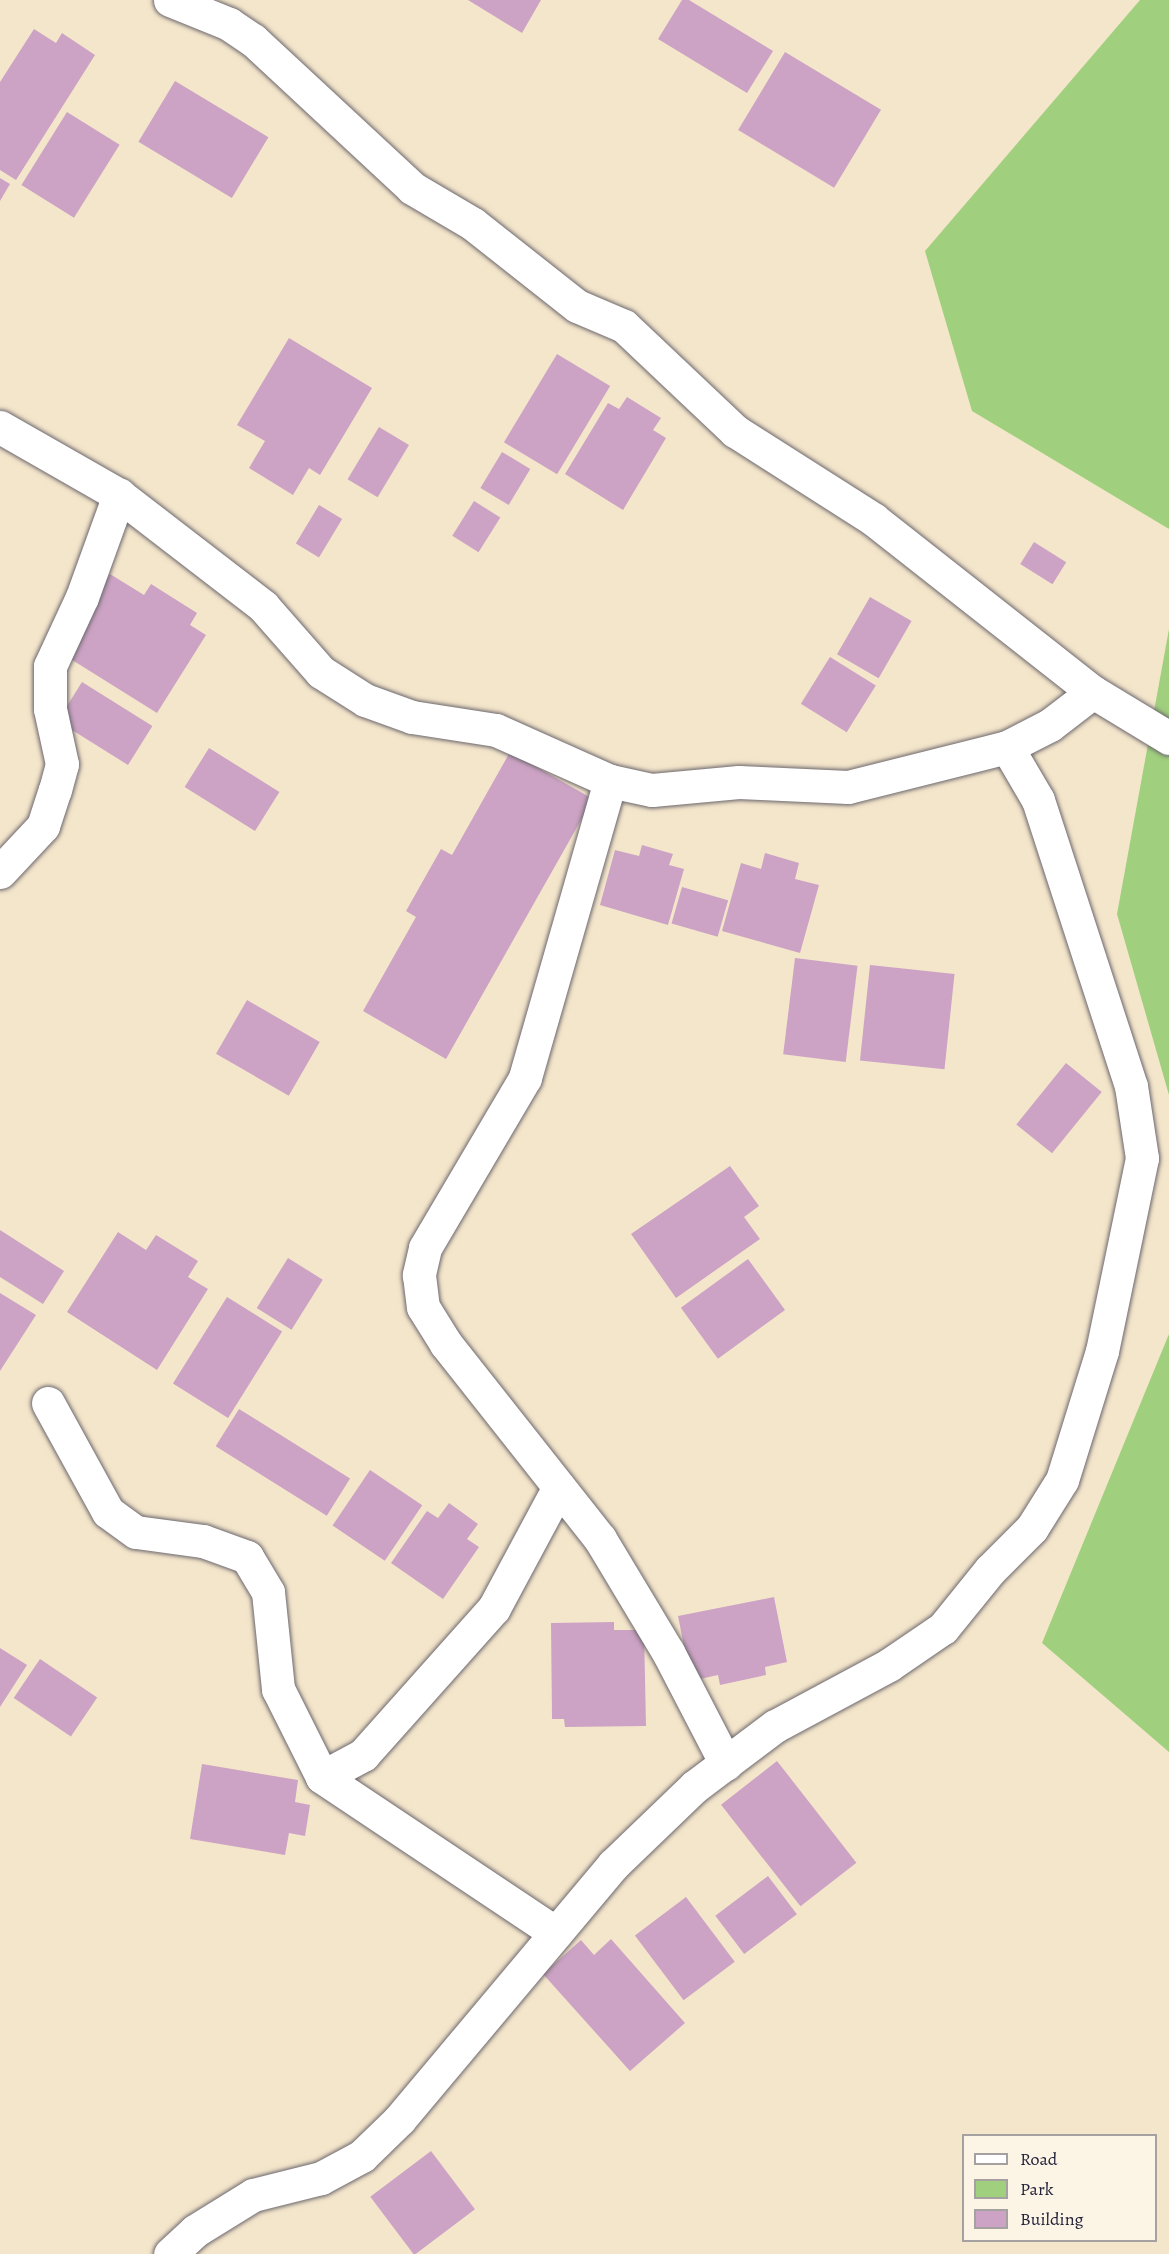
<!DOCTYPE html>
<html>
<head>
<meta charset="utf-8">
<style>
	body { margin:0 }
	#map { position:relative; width:1169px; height:2254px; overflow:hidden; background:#f4e6cb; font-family:Alegreya,serif }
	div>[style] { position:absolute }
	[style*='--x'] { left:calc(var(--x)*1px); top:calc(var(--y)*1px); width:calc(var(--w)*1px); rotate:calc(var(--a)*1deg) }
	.green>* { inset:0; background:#a0d07e }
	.building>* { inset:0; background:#cca3c4; transform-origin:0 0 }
	.roads { filter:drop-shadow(0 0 2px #6c676d) drop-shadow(0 0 2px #6c676d) }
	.street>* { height:33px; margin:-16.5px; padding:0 16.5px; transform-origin:16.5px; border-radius:16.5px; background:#fff }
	span { translate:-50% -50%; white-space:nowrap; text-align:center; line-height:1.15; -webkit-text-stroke:5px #fcf5e5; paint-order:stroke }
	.legend { position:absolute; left:962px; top:2134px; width:195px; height:108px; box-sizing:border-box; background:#fcf5e5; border:2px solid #a5a1a1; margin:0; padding:8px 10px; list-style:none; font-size:18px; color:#22223b }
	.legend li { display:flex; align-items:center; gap:12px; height:30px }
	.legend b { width:30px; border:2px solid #a5a1a1 }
</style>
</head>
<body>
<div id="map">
	<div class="green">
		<i style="clip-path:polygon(1140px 0,1169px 0,1169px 529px,972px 411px,925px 251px)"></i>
		<i style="clip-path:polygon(1169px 629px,1169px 1095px,1117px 914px)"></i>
		<i style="clip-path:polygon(1169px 1334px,1169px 1752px,1042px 1643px)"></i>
	</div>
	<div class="building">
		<i style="clip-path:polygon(468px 0,541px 0,522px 33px)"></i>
		<i style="clip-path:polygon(682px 0,689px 0,773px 51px,747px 93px,658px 39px)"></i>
		<i style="clip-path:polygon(34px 29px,56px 43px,62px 33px,95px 55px,16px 180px,0 170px,0 82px)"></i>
		<i style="left:785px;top:52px;width:112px;height:91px;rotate:31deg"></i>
		<i style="left:175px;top:81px;width:109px;height:71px;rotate:31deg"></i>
		<i style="left:67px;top:112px;width:62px;height:86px;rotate:32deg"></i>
		<i style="clip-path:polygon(0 178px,10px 184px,0 201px)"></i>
		<i style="clip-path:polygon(289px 338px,372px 388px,320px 475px,309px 468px,293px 495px,249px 468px,265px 441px,237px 425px)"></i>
		<i style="left:557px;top:354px;width:62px;height:103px;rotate:31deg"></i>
		<i style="clip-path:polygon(627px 397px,661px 418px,653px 430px,666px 438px,623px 510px,565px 474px,608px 403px,619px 409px)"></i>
		<i style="left:379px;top:427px;width:35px;height:61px;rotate:31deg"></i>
		<i style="left:502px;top:452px;width:33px;height:42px;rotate:31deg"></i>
		<i style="left:474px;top:501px;width:31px;height:41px;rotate:32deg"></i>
		<i style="left:319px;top:505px;width:27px;height:45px;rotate:31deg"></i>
		<i style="left:1034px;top:542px;width:38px;height:26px;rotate:32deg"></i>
		<i style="clip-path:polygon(110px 574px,144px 595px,151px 584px,197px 613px,190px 625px,206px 635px,157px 713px,61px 653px)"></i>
		<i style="left:870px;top:597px;width:48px;height:66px;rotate:30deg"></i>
		<i style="left:830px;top:657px;width:54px;height:55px;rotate:32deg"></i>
		<i style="left:82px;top:682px;width:83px;height:46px;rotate:32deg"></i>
		<i style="left:209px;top:748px;width:83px;height:46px;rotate:32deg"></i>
		<i style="clip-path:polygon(510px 752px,593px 799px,446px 1059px,363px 1011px,416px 917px,406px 911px,441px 849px,452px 855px)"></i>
		<i style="clip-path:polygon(642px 845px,673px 854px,669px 865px,684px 869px,668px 925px,600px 905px,615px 850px,639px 856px)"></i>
		<i style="clip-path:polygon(765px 853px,799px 863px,795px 879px,819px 885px,800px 953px,722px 931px,741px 863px,761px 869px)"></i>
		<i style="left:682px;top:887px;width:48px;height:38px;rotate:16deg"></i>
		<i style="left:795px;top:958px;width:63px;height:97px;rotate:7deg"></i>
		<i style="left:870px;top:965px;width:85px;height:96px;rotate:6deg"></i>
		<i style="left:247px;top:1000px;width:84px;height:62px;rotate:30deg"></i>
		<i style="left:1066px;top:1063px;width:46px;height:79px;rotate:39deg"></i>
		<i style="clip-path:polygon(730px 1166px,759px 1206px,744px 1217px,760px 1239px,676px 1298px,631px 1234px)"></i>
		<i style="clip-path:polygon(0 1230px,64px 1271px,43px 1304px,0 1277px)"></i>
		<i style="clip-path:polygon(118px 1232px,146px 1250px,156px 1235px,198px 1261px,188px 1277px,208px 1289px,157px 1370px,67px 1312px)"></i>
		<i style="left:288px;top:1258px;width:41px;height:59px;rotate:32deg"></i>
		<i style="left:748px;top:1259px;width:63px;height:83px;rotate:54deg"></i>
		<i style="clip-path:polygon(0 1293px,36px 1315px,0 1371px)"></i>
		<i style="left:227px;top:1297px;width:65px;height:102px;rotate:32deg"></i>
		<i style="left:239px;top:1409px;width:131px;height:44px;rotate:32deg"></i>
		<i style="left:370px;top:1470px;width:63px;height:67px;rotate:34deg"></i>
		<i style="clip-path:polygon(449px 1503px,478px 1524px,467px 1539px,479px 1547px,443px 1599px,391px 1563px,427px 1511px,438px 1518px)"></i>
		<i style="clip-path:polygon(774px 1597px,787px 1662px,765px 1667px,766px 1675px,720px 1685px,718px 1675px,691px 1681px,678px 1616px)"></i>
		<i style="clip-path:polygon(614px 1622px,614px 1630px,644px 1630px,646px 1726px,565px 1727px,564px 1719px,552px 1719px,551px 1623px)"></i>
		<i style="clip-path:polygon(0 1648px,27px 1665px,0 1707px)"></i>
		<i style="left:40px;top:1659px;width:69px;height:47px;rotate:34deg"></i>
		<i style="left:777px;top:1761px;width:129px;height:71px;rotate:52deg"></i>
		<i style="clip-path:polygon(202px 1764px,298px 1780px,295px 1802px,310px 1805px,305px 1836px,289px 1833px,285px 1855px,190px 1839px)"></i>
		<i style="left:768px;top:1876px;width:48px;height:66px;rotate:53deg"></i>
		<i style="left:686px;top:1897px;width:81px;height:64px;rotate:53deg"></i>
		<i style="clip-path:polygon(611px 1939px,685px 2023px,630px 2071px,543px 1974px,581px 1940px,594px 1955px)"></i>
		<i style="left:431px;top:2151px;width:73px;height:76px;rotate:53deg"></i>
	</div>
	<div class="roads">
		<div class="street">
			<i style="--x:170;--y:0;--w:64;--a:22.1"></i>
			<i style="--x:229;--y:24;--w:29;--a:34"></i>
			<i style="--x:253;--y:40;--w:217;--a:42.9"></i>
			<i style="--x:412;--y:188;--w:71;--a:30.5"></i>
			<i style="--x:473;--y:224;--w:132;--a:38.3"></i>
			<i style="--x:577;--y:306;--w:51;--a:23.1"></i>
			<i style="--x:624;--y:326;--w:153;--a:43.4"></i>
			<i style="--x:735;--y:431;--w:164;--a:32.5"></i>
			<i style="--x:873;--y:519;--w:280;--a:38.2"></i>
			<i style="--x:1093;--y:692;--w:54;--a:142.5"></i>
			<i style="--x:1050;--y:725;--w:48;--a:152.9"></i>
			<i style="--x:1007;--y:747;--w:61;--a:59.7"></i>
			<i style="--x:1038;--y:800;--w:301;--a:72"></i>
			<i style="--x:1131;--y:1086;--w:73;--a:81.3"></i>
			<i style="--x:1142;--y:1158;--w:197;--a:101.7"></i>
			<i style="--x:1102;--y:1351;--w:135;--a:107.2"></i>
			<i style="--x:1062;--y:1480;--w:57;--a:122"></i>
			<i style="--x:1032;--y:1528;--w:59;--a:135"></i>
			<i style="--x:990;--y:1570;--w:75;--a:129"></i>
			<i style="--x:943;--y:1628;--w:65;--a:145.6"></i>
			<i style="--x:889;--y:1665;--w:129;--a:151.8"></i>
			<i style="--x:775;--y:1726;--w:101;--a:143"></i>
			<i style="--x:694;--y:1787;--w:112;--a:136.1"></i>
			<i style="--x:613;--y:1865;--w:331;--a:130"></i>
			<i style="--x:400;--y:2119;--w:53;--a:135.8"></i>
			<i style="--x:362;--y:2156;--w:47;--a:151.8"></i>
			<i style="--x:321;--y:2178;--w:70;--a:166"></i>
			<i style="--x:253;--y:2195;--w:68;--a:148.2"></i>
			<i style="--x:195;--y:2231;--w:34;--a:137"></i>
			<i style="--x:0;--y:427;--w:137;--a:29.7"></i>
			<i style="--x:119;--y:495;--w:182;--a:37.6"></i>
			<i style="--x:263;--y:606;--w:88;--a:48.7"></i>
			<i style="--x:321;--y:672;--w:52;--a:32.5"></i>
			<i style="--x:365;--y:700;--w:50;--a:19.9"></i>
			<i style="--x:412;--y:717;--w:85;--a:8.8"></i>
			<i style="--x:496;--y:730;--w:125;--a:24.1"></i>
			<i style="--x:610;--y:781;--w:43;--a:12.1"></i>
			<i style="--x:652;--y:790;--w:87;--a:-5.3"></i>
			<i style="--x:739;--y:782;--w:109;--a:2.6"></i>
			<i style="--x:848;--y:787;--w:164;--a:-14.1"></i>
			<i style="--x:1093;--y:692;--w:89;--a:31.2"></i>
			<i style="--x:610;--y:781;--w:309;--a:106"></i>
			<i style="--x:525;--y:1078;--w:197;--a:120.5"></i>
			<i style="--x:425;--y:1248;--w:28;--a:103"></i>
			<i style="--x:419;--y:1275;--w:32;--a:83"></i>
			<i style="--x:423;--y:1307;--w:44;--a:58.1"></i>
			<i style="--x:446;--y:1344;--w:248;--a:51.7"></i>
			<i style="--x:600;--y:1539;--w:132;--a:59"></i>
			<i style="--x:668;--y:1652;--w:126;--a:62.6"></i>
			<i style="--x:0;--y:872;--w:63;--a:-46.9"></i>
			<i style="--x:43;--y:826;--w:38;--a:-72"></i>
			<i style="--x:55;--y:790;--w:27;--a:-75"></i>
			<i style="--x:62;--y:764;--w:56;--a:-102.3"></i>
			<i style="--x:50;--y:709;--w:43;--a:-90"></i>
			<i style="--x:50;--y:666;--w:76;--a:-65.1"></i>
			<i style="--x:82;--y:597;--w:109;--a:-70.1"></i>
			<i style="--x:48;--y:1403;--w:124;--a:61.2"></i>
			<i style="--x:108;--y:1512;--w:34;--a:36"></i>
			<i style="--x:136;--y:1532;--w:68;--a:7.7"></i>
			<i style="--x:203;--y:1541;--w:47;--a:20"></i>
			<i style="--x:247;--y:1557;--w:41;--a:59"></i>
			<i style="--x:268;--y:1592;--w:98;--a:84.1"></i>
			<i style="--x:278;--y:1689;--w:98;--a:63.4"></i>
			<i style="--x:322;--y:1777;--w:281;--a:33.7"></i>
			<i style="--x:322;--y:1777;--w:47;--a:-28.2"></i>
			<i style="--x:363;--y:1755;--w:197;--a:-48.3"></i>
			<i style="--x:494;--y:1608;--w:137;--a:-61.8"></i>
		</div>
	</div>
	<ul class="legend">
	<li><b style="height:8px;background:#fff"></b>Road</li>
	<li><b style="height:16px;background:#a0d07e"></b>Park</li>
	<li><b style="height:16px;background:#cca3c4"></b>Building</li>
	</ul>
</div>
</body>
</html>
